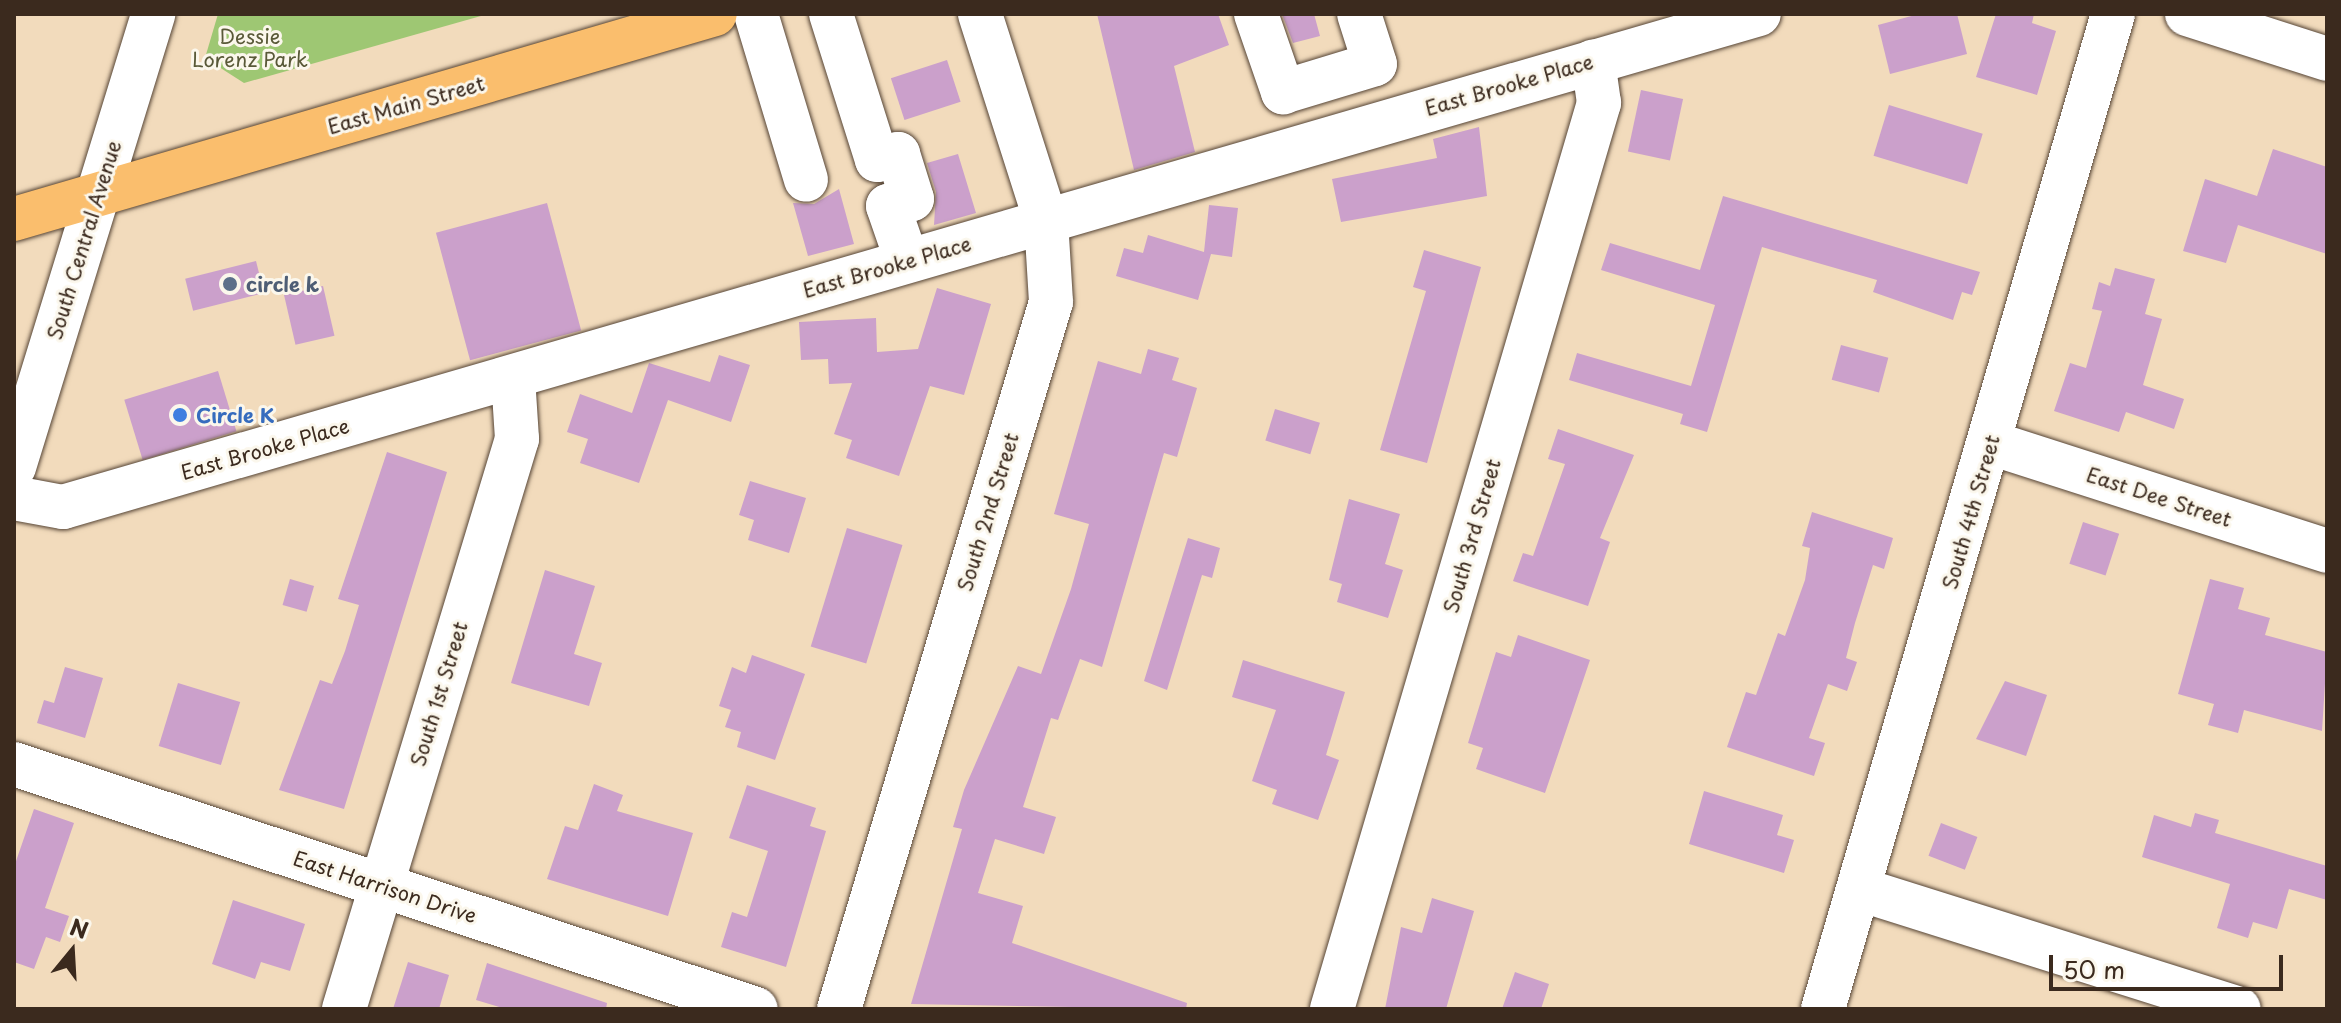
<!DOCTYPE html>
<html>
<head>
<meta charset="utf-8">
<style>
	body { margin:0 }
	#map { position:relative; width:2341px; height:1023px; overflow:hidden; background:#f2dbbc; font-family:"Playpen Sans",sans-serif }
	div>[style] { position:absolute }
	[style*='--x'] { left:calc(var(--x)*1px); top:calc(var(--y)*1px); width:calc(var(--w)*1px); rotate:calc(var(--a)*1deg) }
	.green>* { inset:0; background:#9ec773 }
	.building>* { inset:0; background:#cba0cb; transform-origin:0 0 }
	.roads { filter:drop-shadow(0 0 2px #564536) drop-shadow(0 0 2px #564536) }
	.minor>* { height:44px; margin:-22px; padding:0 22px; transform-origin:22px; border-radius:22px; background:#fff }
	.major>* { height:44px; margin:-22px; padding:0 22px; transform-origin:22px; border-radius:22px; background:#fabe6d }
	.dots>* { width:22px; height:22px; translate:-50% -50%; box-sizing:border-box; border:4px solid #fbf7ec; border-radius:50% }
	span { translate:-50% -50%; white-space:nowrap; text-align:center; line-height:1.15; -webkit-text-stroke:6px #fbf7ec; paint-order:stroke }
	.park-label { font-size:20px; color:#595938 }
	.street-label { font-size:20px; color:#3b2a1e }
	.service-label { font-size:20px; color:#4e5e75; font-weight:700 }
	.left { translate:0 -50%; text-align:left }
	.shop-label { font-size:20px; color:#366cbe; font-weight:700 }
	.frame { position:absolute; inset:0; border:16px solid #3b2a1e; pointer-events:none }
	.north { position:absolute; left:32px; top:911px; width:80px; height:80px; -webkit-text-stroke:6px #fbf7ec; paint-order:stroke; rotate:18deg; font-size:22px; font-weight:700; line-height:32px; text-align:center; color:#3b2a1e }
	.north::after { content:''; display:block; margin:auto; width:28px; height:36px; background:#3b2a1e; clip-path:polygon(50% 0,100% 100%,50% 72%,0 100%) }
	.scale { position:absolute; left:2049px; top:955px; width:234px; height:36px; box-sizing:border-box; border:4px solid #3b2a1e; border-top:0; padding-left:10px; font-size:24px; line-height:28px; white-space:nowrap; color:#3b2a1e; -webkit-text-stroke:6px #fbf7ec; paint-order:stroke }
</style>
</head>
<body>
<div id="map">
	<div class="green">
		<i style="clip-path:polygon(218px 14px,488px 14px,244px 83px,205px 58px)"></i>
	</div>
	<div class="building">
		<i style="clip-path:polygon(1097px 14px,1218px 14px,1229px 45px,1174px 66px,1195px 152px,1134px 170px)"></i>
		<i style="clip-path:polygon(1282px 14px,1314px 14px,1320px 36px,1293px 43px)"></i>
		<i style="clip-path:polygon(1919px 14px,1957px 14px,1967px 54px,1890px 74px,1878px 25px)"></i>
		<i style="clip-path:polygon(1996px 14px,2034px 14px,2032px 23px,2056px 31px,2037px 95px,1976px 77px)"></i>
		<i style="left:947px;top:60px;width:44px;height:59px;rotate:72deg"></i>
		<i style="left:1641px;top:90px;width:43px;height:63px;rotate:12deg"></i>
		<i style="left:1889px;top:105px;width:98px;height:53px;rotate:17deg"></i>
		<i style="clip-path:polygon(1479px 127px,1487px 196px,1341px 222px,1332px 179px,1437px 158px,1433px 139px)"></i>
		<i style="clip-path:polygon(2273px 149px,2327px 167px,2327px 254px,2238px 225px,2226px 263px,2183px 251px,2205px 179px,2257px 196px)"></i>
		<i style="clip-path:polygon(958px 154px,976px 213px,934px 225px,936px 192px,927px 163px)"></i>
		<i style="clip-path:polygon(839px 189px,854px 244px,808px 256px,793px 203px,814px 204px)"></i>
		<i style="clip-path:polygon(1723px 196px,1980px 272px,1972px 295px,1962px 292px,1953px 320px,1873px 292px,1877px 280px,1762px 247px,1707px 432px,1680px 424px,1683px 414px,1569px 380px,1577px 353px,1691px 386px,1715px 305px,1601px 270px,1610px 243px,1700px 270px)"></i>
		<i style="left:547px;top:203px;width:132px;height:115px;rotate:75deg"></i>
		<i style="clip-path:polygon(1209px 205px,1238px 208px,1232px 257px,1211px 254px,1198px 300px,1116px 276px,1124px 248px,1143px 253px,1148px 235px,1204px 252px)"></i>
		<i style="clip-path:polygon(1424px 250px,1481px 267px,1427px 463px,1380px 450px,1426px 291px,1413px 287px)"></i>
		<i style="left:256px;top:261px;width:33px;height:73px;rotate:76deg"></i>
		<i style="clip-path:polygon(2115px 268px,2155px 279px,2145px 314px,2162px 319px,2143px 385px,2184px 399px,2174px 429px,2126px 412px,2119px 432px,2054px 411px,2070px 363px,2086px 368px,2102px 311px,2092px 309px,2099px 282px,2110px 286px)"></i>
		<i style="left:323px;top:286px;width:51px;height:40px;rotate:77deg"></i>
		<i style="clip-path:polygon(937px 288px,991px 304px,964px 395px,930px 386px,899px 476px,846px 458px,852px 440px,834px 434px,852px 383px,829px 384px,828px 359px,801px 360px,799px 322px,876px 318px,877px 352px,918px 349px)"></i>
		<i style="left:1841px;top:345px;width:49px;height:36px;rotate:15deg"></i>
		<i style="clip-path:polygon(1148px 349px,1179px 358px,1172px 380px,1197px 388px,1177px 457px,1164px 453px,1102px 667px,1080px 659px,1058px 720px,1051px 718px,1023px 807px,1056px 817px,1044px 854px,995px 839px,978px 893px,1023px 906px,1012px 943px,1187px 1003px,1186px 1009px,911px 1004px,962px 829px,953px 827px,964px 790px,1018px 666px,1041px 674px,1071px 589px,1089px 524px,1054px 514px,1098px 361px,1141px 374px)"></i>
		<i style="clip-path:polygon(719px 355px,750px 365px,731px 422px,668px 400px,639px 483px,580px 463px,588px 439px,567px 432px,580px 394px,632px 413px,649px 363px,710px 382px)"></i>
		<i style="left:218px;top:371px;width:63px;height:98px;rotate:73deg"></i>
		<i style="left:1275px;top:409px;width:47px;height:33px;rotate:17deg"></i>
		<i style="clip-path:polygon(1558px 429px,1634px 455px,1600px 538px,1610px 542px,1588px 606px,1513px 581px,1523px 553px,1533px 556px,1565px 464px,1548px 459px)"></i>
		<i style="clip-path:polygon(387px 452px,447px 472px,344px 809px,279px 790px,320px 680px,332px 684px,345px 651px,359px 605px,338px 599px)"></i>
		<i style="clip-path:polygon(750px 481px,806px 498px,789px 553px,748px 540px,754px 520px,739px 515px)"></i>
		<i style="clip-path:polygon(1349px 499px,1400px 514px,1385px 564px,1403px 570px,1388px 618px,1337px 602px,1342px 584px,1329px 580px)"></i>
		<i style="clip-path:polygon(1812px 512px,1893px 538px,1884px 569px,1873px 565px,1855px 623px,1846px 658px,1857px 662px,1847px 691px,1828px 684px,1809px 738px,1825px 743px,1814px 776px,1727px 747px,1746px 692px,1756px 695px,1778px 633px,1785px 636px,1805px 580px,1810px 548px,1802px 546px)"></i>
		<i style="left:2083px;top:522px;width:38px;height:44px;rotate:18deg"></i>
		<i style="left:847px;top:528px;width:58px;height:124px;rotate:17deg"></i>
		<i style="clip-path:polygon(1188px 538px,1220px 548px,1212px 578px,1202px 575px,1167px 690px,1144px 681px)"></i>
		<i style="clip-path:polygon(545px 570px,595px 586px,574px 654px,602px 663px,589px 706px,511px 683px)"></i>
		<i style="left:290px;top:579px;width:25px;height:27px;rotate:16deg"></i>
		<i style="clip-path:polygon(2210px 579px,2244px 588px,2238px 609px,2270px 618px,2265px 635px,2327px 652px,2322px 731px,2244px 710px,2238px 733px,2208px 725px,2214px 704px,2178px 694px)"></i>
		<i style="clip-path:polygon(1518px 635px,1590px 660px,1545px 793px,1476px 769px,1483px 748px,1468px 743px,1496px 652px,1511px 657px)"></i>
		<i style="clip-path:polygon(752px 655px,805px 674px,775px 760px,737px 747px,741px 732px,725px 727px,731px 710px,719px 706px,732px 667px,746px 673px)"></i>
		<i style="clip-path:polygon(1243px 660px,1345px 692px,1326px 755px,1339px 760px,1318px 820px,1272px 804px,1277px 790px,1252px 781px,1276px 710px,1232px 697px)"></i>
		<i style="clip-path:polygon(65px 667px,103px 678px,85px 738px,37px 723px,44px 700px,54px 703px)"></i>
		<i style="clip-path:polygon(2005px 681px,2047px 695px,2026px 756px,1976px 739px)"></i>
		<i style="left:178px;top:683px;width:65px;height:66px;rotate:17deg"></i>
		<i style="clip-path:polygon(594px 784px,623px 795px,617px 811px,693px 833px,668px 916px,547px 879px,565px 826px,578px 830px)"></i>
		<i style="clip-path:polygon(747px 785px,816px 808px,810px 826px,826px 831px,786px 967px,721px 947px,732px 912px,747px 917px,768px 851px,729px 838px)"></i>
		<i style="clip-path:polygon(1704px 791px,1783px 815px,1777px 835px,1794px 840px,1784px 873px,1689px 844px)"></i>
		<i style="clip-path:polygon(34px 809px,74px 823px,45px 908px,69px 916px,60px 942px,46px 937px,34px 969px,14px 962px,14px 867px)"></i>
		<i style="clip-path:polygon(2195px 813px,2219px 820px,2215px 833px,2327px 866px,2327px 900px,2289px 889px,2277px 929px,2253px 922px,2248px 938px,2217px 928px,2230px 884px,2142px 857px,2154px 815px,2191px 827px)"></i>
		<i style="left:1941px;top:823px;width:39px;height:35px;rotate:21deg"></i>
		<i style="clip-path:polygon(1432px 898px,1474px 911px,1446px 1009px,1385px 1009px,1401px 927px,1422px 933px)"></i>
		<i style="clip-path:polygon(233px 900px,305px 924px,290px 971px,261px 962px,255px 979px,212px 964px)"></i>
		<i style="clip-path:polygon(408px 962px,449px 975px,439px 1009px,393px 1009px)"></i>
		<i style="clip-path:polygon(487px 963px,607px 1003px,606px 1009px,506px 1009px,476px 1000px)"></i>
		<i style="clip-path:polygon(1515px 972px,1549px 984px,1541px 1009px,1502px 1009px)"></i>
	</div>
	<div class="roads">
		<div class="minor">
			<i style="--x:756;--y:14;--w:173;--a:73.2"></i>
			<i style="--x:831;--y:14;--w:153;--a:72.5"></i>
			<i style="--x:877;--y:160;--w:22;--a:-16"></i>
			<i style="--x:898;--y:154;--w:47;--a:72.7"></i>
			<i style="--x:912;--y:199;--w:25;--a:164"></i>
			<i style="--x:888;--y:206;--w:58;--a:70.9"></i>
			<i style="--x:1256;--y:14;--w:83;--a:70.9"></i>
			<i style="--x:1283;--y:92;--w:96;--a:-16.9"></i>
			<i style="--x:1375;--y:64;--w:52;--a:-107.7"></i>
			<i style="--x:2187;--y:14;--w:147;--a:17.8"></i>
			<i style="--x:1991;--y:443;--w:353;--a:17.8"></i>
			<i style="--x:14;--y:467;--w:474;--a:-72.9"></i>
			<i style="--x:14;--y:498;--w:50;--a:10.4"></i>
			<i style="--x:63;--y:507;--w:1766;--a:-16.21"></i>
			<i style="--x:14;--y:764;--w:781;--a:18.27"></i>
			<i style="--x:1859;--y:889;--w:398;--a:17.5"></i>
			<i style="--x:344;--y:1009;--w:596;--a:-73.12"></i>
			<i style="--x:517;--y:439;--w:62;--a:-93.7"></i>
			<i style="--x:839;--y:1009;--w:738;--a:-73.31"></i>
			<i style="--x:1051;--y:302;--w:81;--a:-93.5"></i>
			<i style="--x:1046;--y:221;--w:217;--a:-107.7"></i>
			<i style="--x:1332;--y:1009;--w:945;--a:-73.58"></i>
			<i style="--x:1599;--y:103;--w:42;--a:-98.1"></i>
			<i style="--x:1823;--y:1009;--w:1036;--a:-73.75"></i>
		</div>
		<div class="major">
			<i style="--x:14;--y:219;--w:730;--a:-16.3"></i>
		</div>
	</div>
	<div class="dots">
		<i style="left:230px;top:284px;background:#5c6f8a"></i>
		<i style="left:180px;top:415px;background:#3f7fe0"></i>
	</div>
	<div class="park-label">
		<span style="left:250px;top:48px">Dessie<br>Lorenz Park</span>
	</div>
	<div class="street-label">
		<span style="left:1509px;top:85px;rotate:-16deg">East Brooke Place</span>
		<span style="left:406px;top:105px;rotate:-16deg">East Main Street</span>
		<span style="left:84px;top:240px;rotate:-73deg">South Central Avenue</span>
		<span style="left:887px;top:267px;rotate:-16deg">East Brooke Place</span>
		<span style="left:265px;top:449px;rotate:-16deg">East Brooke Place</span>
		<span style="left:2159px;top:497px;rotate:18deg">East Dee Street</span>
		<span style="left:988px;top:512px;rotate:-73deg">South 2nd Street</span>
		<span style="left:1971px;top:512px;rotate:-74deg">South 4th Street</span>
		<span style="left:1472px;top:536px;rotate:-74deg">South 3rd Street</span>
		<span style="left:439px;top:694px;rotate:-73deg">South 1st Street</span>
		<span style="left:385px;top:887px;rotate:18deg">East Harrison Drive</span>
	</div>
	<div class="service-label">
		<span class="left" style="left:246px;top:284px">circle k</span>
	</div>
	<div class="shop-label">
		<span class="left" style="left:196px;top:415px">Circle K</span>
	</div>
	<div class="frame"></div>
	<div class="north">N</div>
	<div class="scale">50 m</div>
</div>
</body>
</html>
